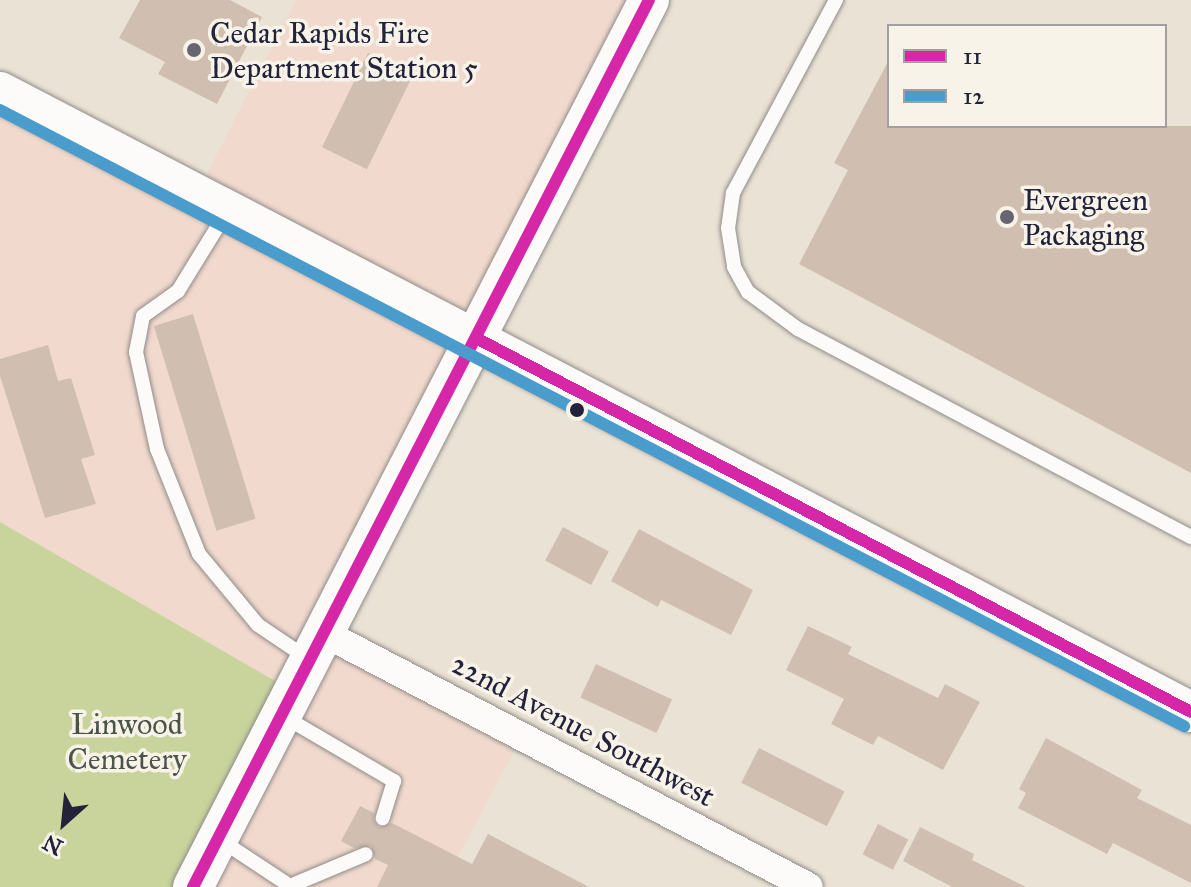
<!DOCTYPE html>
<html>
<head>
<meta charset="utf-8">
<style>
	body { margin:0 }
	#map { position:relative; width:1191px; height:887px; overflow:hidden; background:#eae2d5; font-family:"IM FELL Great Primer",serif }
	div>[style] { position:absolute }
	[style*='--x'] { left:calc(var(--x)*1px); top:calc(var(--y)*1px); width:calc(var(--w)*1px); rotate:calc(var(--a)*1deg) }
	.built>* { inset:0; background:#f1d9cd }
	.green>* { inset:0; background:#c9d49c }
	.building>* { inset:0; background:#d0bfb0; transform-origin:0 0 }
	.roads { filter:drop-shadow(0 0 2px #908c89) drop-shadow(0 0 2px #908c89) }
	.service>* { height:14px; margin:-7px; padding:0 7px; transform-origin:7px; border-radius:7px; background:#fcfbf9 }
	.minor>* { height:28px; margin:-14px; padding:0 14px; transform-origin:14px; border-radius:14px; background:#fcfbf9 }
	.secondary>* { height:40px; margin:-20px; padding:0 20px; transform-origin:20px; border-radius:20px; background:#fcfbf9 }
	.bus-1>* { height:12px; margin:-6px; padding:0 6px; transform-origin:6px; border-radius:6px; background:#d627a9 }
	.bus-2>* { height:12px; margin:-6px; padding:0 6px; transform-origin:6px; border-radius:6px; background:#4a9ccc }
	.dots>* { width:22px; height:22px; translate:-50% -50%; box-sizing:border-box; border:4px solid #f7f3e8; border-radius:50% }
	span { translate:-50% -50%; white-space:nowrap; text-align:center; line-height:1.15; -webkit-text-stroke:7px #f7f3e8; paint-order:stroke }
	.poi-label { font-size:30px; color:#22223b }
	.left { translate:0 -50%; text-align:left }
	.park-label { font-size:30px; color:#4c544a }
	.street-label { font-size:30px; color:#22223b }
	.legend { position:absolute; left:887px; top:24px; width:280px; height:104px; box-sizing:border-box; background:#f7f3e8; border:2px solid #a29fa3; margin:0; padding:10px 14px; list-style:none; font-size:24px; color:#22223b }
	.legend li { display:flex; align-items:center; gap:16px; height:40px }
	.legend b { width:40px; border:2px solid #a29fa3 }
	.north { position:absolute; left:24px; top:783px; width:80px; height:80px; -webkit-text-stroke:6px #f7f3e8; paint-order:stroke; rotate:207deg; font-size:22px; font-weight:700; line-height:32px; text-align:center; color:#22223b }
	.north::after { content:''; display:block; margin:auto; width:28px; height:36px; background:#22223b; clip-path:polygon(50% 0,100% 100%,50% 72%,0 100%) }
</style>
</head>
<body>
<div id="map">
	<div class="built">
		<i style="clip-path:polygon(296px 0,626px 0,644px 10px,325px 632px,522px 736px,442px 887px,193px 887px,294px 692px,0 522px,0 92px,197px 193px)"></i>
	</div>
	<div class="green">
		<i style="clip-path:polygon(0 522px,294px 692px,193px 887px,0 887px)"></i>
	</div>
	<div class="building">
		<i style="clip-path:polygon(140px 0,230px 0,262px 17px,217px 104px,158px 74px,165px 62px,119px 38px)"></i>
		<i style="left:368px;top:53px;width:50px;height:105px;rotate:26deg"></i>
		<i style="clip-path:polygon(889px 60px,889px 126px,1191px 126px,1191px 473px,799px 264px,848px 170px,834px 163px)"></i>
		<i style="left:193px;top:314px;width:214px;height:41px;rotate:73deg"></i>
		<i style="clip-path:polygon(48px 345px,58px 381px,71px 378px,95px 455px,81px 459px,96px 504px,45px 518px,0 376px,0 359px)"></i>
		<i style="left:563px;top:527px;width:52px;height:38px;rotate:28deg"></i>
		<i style="clip-path:polygon(639px 529px,753px 590px,731px 635px,661px 600px,658px 607px,611px 581px)"></i>
		<i style="clip-path:polygon(808px 626px,852px 647px,848px 654px,938px 698px,945px 684px,980px 702px,943px 770px,878px 736px,873px 745px,831px 724px,844px 699px,786px 670px)"></i>
		<i style="left:596px;top:664px;width:84px;height:37px;rotate:25deg"></i>
		<i style="clip-path:polygon(1046px 738px,1142px 790px,1137px 798px,1191px 825px,1191px 883px,1113px 843px,1107px 854px,1018px 808px,1026px 793px,1019px 789px)"></i>
		<i style="left:759px;top:748px;width:96px;height:39px;rotate:27deg"></i>
		<i style="clip-path:polygon(360px 806px,374px 813px,374px 821px,379px 827px,392px 823px,472px 864px,488px 834px,589px 887px,377px 887px,388px 865px,375px 859px,371px 846px,354px 848px,341px 841px)"></i>
		<i style="left:878px;top:824px;width:34px;height:34px;rotate:27deg"></i>
		<i style="clip-path:polygon(920px 827px,974px 854px,972px 860px,1026px 887px,952px 887px,903px 861px)"></i>
	</div>
	<div class="roads">
		<div class="service">
			<i style="--x:836;--y:0;--w:219;--a:118.1"></i>
			<i style="--x:733;--y:193;--w:35;--a:98"></i>
			<i style="--x:728;--y:228;--w:39;--a:81"></i>
			<i style="--x:734;--y:267;--w:29;--a:61"></i>
			<i style="--x:748;--y:292;--w:62;--a:36.5"></i>
			<i style="--x:798;--y:329;--w:445;--a:27.9"></i>
			<i style="--x:226;--y:213;--w:92;--a:121.6"></i>
			<i style="--x:178;--y:291;--w:43;--a:144.5"></i>
			<i style="--x:143;--y:316;--w:37;--a:101"></i>
			<i style="--x:136;--y:352;--w:99;--a:77.8"></i>
			<i style="--x:157;--y:449;--w:113;--a:68.2"></i>
			<i style="--x:199;--y:554;--w:92;--a:50.3"></i>
			<i style="--x:258;--y:625;--w:59;--a:34"></i>
			<i style="--x:283;--y:716;--w:129;--a:30.4"></i>
			<i style="--x:394;--y:781;--w:39;--a:107"></i>
			<i style="--x:219;--y:839;--w:85;--a:33.5"></i>
			<i style="--x:290;--y:886;--w:82;--a:-22.8"></i>
		</div>
		<div class="minor">
			<i style="--x:324;--y:633;--w:547;--a:27.64"></i>
		</div>
		<div class="secondary">
			<i style="--x:0;--y:92;--w:1343;--a:27.5"></i>
			<i style="--x:193;--y:887;--w:997;--a:-62.79"></i>
		</div>
	</div>
	<div class="bus-1">
		<i style="--x:476;--y:338;--w:807;--a:27.61"></i>
		<i style="--x:193;--y:887;--w:997;--a:-62.79"></i>
	</div>
	<div class="bus-2">
		<i style="--x:0;--y:110;--w:1335;--a:27.49"></i>
	</div>
	<div class="dots">
		<i style="left:194px;top:50px;background:#686571"></i>
		<i style="left:1007px;top:217px;background:#686571"></i>
		<i style="left:577px;top:410px;background:#22223b"></i>
	</div>
	<div class="poi-label">
		<span class="left" style="left:210px;top:50px">Cedar Rapids Fire<br>Department Station 5</span>
		<span class="left" style="left:1023px;top:217px">Evergreen<br>Packaging</span>
	</div>
	<div class="park-label">
		<span style="left:127px;top:741px">Linwood<br>Cemetery</span>
	</div>
	<div class="street-label">
		<span style="left:583px;top:730px;rotate:28deg">22nd Avenue Southwest</span>
	</div>
	<ul class="legend">
	<li><b style="height:10px;background:#d627a9"></b>11</li>
	<li><b style="height:10px;background:#4a9ccc"></b>12</li>
	</ul>
	<div class="north">N</div>
</div>
</body>
</html>
